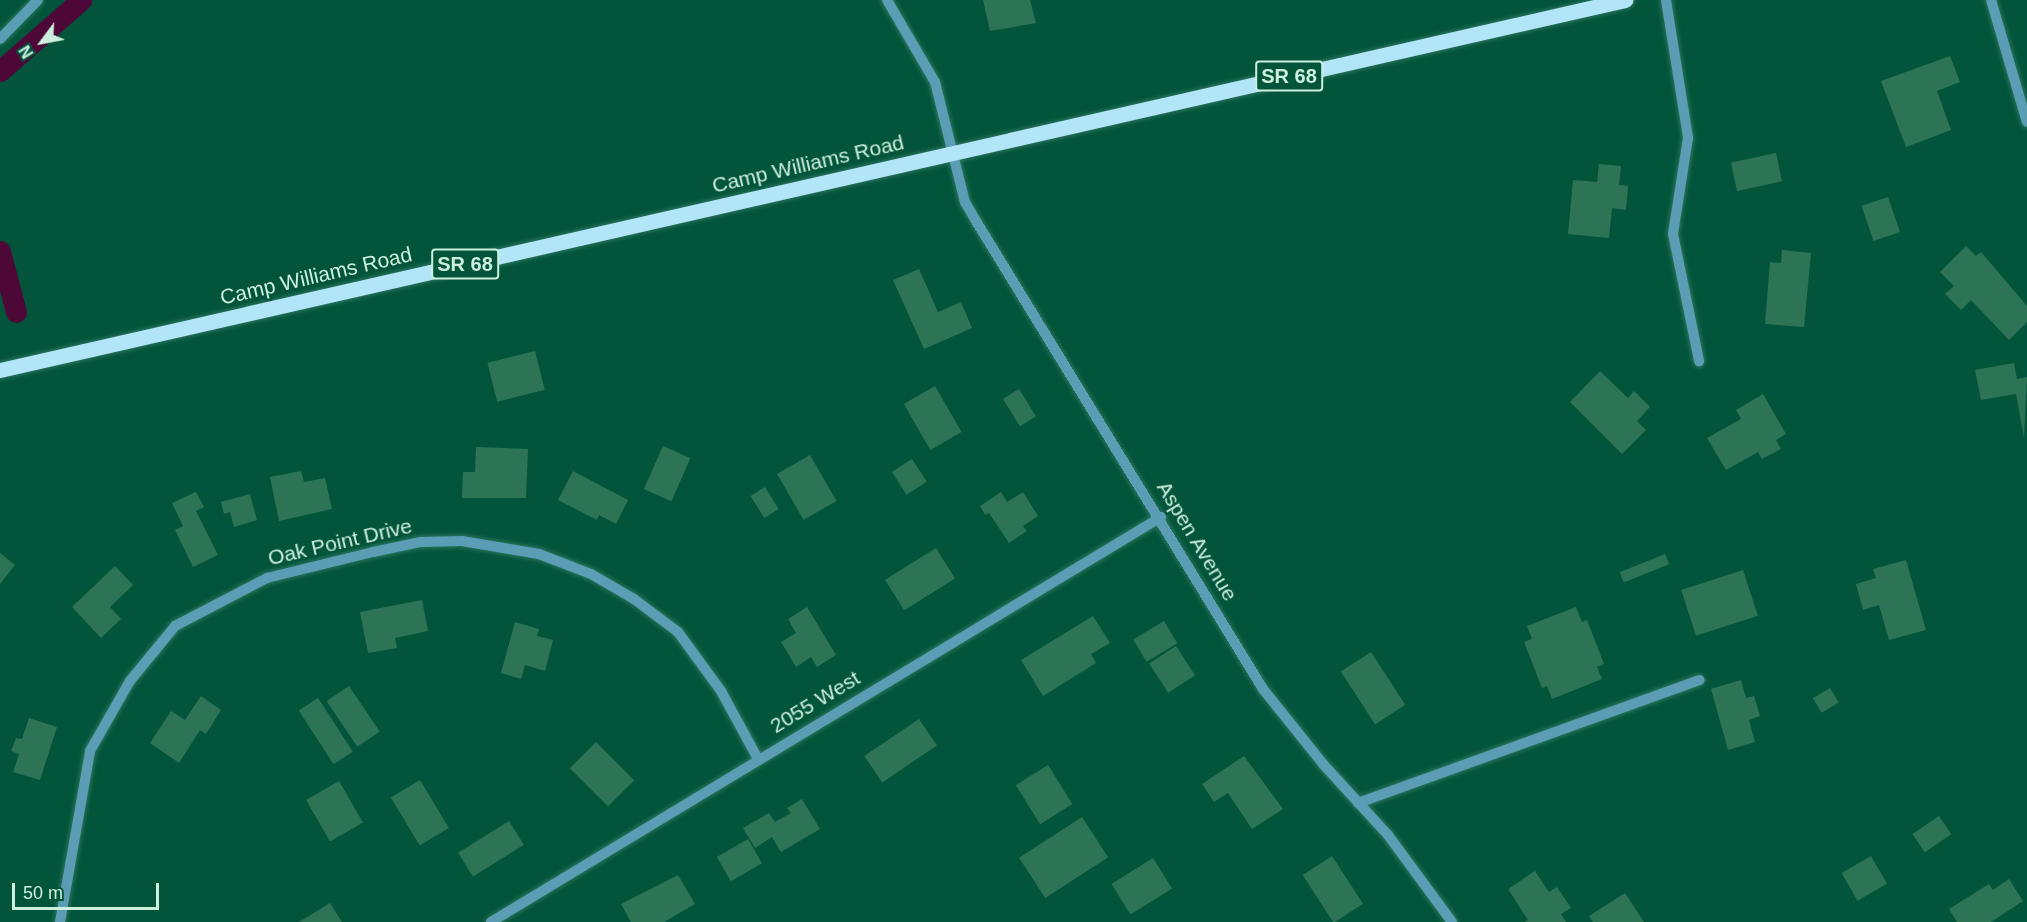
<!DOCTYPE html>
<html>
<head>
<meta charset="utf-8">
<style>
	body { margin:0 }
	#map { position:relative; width:2027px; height:922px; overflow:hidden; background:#02553b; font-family:Helvetica,sans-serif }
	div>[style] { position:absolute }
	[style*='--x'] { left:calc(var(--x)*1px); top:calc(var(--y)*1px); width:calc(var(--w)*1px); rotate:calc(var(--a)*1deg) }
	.canal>* { height:21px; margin:-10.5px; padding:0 10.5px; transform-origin:10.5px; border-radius:10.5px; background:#4d0838 }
	.building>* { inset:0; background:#2d7457; transform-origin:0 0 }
	.roads { filter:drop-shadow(0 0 2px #2b745c) drop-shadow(0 0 2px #2b745c) }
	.minor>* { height:10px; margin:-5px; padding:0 5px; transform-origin:5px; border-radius:5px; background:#5a9db5 }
	.major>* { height:15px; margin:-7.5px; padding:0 7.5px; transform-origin:7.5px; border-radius:7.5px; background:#b2e5f8 }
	span { translate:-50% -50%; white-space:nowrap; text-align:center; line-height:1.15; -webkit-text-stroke:4.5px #02553b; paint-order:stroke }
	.shield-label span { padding:2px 4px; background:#02553b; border:2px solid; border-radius:4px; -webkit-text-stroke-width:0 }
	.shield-label { font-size:20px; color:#cdefde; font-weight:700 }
	.street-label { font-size:21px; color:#cdefde }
	.north { position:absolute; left:12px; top:12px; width:60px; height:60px; -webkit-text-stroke:4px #02553b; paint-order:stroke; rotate:238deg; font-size:16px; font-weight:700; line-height:24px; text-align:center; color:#cdefde }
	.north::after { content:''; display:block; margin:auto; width:21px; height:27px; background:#cdefde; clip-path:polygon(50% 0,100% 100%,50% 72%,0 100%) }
	.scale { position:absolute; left:12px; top:883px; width:147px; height:27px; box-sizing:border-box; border:3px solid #cdefde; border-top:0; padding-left:8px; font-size:18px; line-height:21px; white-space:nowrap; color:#cdefde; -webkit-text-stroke:4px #02553b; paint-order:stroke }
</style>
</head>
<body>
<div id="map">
	<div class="canal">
		<i style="--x:0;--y:71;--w:108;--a:-41.2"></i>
		<i style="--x:0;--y:251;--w:63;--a:75.3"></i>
	</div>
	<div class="building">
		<i style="clip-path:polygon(983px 0,1030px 0,1036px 23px,990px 31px)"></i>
		<i style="clip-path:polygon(1950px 56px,1960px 82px,1937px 91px,1951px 130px,1906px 147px,1881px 81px)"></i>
		<i style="left:1776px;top:153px;width:29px;height:46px;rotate:78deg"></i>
		<i style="clip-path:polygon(1599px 164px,1621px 166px,1619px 185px,1628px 186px,1626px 210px,1612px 208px,1609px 238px,1568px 234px,1573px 180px,1597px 182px)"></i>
		<i style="left:1888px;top:197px;width:37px;height:28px;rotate:71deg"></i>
		<i style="clip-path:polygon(1966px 246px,1976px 256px,1981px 252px,2027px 306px,2027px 322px,2009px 340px,1971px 300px,1961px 310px,1945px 294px,1954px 286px,1940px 272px)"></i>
		<i style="clip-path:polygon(1782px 250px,1811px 253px,1804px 327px,1765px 324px,1770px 262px,1781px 263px)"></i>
		<i style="clip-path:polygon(919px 269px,938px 312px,961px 302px,972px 328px,924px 349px,893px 280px)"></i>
		<i style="left:535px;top:351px;width:40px;height:49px;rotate:76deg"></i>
		<i style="clip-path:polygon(2014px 363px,2017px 379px,2027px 377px,2024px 438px,2016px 394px,1981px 400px,1975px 370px)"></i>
		<i style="clip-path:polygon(1600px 371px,1628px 398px,1634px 391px,1650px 407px,1637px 421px,1646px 430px,1622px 454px,1570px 402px)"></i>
		<i style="left:935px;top:386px;width:53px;height:36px;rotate:60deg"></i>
		<i style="left:1019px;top:389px;width:32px;height:19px;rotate:58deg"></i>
		<i style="clip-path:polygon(1763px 394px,1786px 434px,1776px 440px,1781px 449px,1762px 459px,1758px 452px,1726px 470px,1707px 438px,1741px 419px,1736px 410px)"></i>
		<i style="left:663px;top:446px;width:30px;height:47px;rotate:24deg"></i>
		<i style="clip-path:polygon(476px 447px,528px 449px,526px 498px,462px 498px,463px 472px,475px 472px)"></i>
		<i style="left:810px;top:455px;width:53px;height:38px;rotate:60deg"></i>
		<i style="left:912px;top:459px;width:27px;height:24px;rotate:57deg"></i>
		<i style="clip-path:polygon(301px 471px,304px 482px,325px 478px,332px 509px,279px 521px,270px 477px)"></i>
		<i style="clip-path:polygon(573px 471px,628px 500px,616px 524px,599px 515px,597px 520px,558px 500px)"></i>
		<i style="left:765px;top:487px;width:26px;height:17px;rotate:58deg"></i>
		<i style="clip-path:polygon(196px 492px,204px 507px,196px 511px,218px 555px,193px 567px,175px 530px,183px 526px,172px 503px)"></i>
		<i style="clip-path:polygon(1001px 492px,1007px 502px,1023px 492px,1038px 516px,1023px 526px,1027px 531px,1009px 543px,989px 513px,985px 515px,980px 506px)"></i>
		<i style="clip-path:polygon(250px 494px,257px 520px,234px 527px,230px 512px,224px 514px,221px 502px)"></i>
		<i style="left:936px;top:548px;width:36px;height:60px;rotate:58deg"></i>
		<i style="clip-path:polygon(0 553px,15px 565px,0 584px)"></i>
		<i style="left:1665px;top:554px;width:11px;height:49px;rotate:68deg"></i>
		<i style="clip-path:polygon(1906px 560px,1926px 630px,1889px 640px,1879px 605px,1863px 610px,1856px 584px,1876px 578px,1873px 569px)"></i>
		<i style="clip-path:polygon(115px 566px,133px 585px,110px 607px,121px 619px,101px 638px,72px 607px)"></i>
		<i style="left:1743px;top:570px;width:48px;height:65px;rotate:72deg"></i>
		<i style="clip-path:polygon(422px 600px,428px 631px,395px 638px,397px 648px,368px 653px,360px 612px)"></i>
		<i style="clip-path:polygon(807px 607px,836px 655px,817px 667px,811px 657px,796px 667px,781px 642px,796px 633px,788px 619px)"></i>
		<i style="clip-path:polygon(1576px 607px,1582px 622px,1587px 620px,1604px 664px,1597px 667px,1602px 679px,1552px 699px,1547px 686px,1542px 688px,1524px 642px,1532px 639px,1527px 626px)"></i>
		<i style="clip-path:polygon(1093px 616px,1110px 643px,1091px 654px,1096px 663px,1043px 696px,1021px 660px)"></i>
		<i style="left:1164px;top:621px;width:26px;height:36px;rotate:59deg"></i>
		<i style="clip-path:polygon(515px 622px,539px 629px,537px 636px,553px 640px,545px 671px,525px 665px,521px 679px,501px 673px)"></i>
		<i style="left:1176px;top:646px;width:35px;height:32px;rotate:57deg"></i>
		<i style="left:1371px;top:652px;width:63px;height:36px;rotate:57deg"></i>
		<i style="clip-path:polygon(1741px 680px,1746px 698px,1754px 696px,1760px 716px,1749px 720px,1755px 742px,1728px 750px,1711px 689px)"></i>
		<i style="left:349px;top:686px;width:55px;height:27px;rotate:56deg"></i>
		<i style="left:1830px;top:688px;width:17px;height:20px;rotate:59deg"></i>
		<i style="clip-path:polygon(201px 696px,221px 710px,206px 734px,200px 730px,179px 763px,150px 743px,171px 711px,185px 720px)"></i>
		<i style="left:318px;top:698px;width:64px;height:23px;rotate:57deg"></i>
		<i style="clip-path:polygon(29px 718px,57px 727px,40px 780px,13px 772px,19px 754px,11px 751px,16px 738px,22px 739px)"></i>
		<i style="left:919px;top:719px;width:32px;height:66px;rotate:56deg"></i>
		<i style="left:596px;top:742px;width:54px;height:37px;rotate:45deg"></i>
		<i style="clip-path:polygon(1244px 756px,1283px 809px,1252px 829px,1228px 793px,1214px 802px,1202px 784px)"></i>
		<i style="left:1048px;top:765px;width:46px;height:38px;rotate:58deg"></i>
		<i style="left:420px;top:780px;width:56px;height:34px;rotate:59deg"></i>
		<i style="left:339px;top:781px;width:48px;height:38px;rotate:60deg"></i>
		<i style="clip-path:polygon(802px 799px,820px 829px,781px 852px,772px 837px,755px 848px,743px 828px,769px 813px,775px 822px,791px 813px,787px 808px)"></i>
		<i style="left:1939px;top:816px;width:22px;height:32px;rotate:56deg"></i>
		<i style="left:1082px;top:817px;width:48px;height:75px;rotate:57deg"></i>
		<i style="left:509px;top:821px;width:28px;height:60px;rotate:58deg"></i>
		<i style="left:748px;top:839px;width:28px;height:36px;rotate:60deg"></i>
		<i style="left:1332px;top:856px;width:57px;height:35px;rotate:57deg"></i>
		<i style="left:1871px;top:856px;width:32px;height:34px;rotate:60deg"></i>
		<i style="left:1153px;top:858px;width:36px;height:49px;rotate:58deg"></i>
		<i style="clip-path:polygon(1535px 871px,1549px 892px,1557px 887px,1571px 908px,1561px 914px,1566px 922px,1524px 922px,1528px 920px,1508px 889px)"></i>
		<i style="clip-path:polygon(678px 875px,695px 904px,664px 922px,631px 922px,621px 904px)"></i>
		<i style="clip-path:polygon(2009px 879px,2023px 901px,1991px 922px,1957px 922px,1949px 909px,1989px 884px,1993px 890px)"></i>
		<i style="clip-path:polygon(1625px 893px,1644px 922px,1593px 922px,1589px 916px)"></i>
		<i style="clip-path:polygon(330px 903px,342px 922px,299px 922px)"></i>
	</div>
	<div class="roads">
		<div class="minor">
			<i style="--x:887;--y:0;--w:95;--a:59.7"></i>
			<i style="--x:935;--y:82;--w:124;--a:76"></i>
			<i style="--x:965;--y:202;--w:22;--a:60"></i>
			<i style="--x:976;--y:221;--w:549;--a:58.48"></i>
			<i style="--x:1263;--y:689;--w:96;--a:51.3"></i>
			<i style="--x:1323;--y:764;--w:96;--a:47.5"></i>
			<i style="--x:1388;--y:835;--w:108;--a:53.7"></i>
			<i style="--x:1666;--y:0;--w:140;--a:80.9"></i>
			<i style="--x:1688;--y:138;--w:97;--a:98.9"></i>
			<i style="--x:1673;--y:234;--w:130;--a:78.4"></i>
			<i style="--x:1991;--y:0;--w:127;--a:73.6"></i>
			<i style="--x:0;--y:39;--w:54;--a:-45.7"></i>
			<i style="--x:1358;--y:803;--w:363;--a:-19.8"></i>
			<i style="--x:60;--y:922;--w:174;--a:-80"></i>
			<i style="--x:90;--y:751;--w:81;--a:-60.3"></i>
			<i style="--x:130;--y:681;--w:71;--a:-50.7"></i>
			<i style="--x:175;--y:626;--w:104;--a:-27.6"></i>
			<i style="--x:267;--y:578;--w:109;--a:-13.8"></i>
			<i style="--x:373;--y:552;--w:49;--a:-11.8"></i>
			<i style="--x:421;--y:542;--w:41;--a:-1.4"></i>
			<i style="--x:462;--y:541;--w:78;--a:9.6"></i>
			<i style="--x:539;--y:554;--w:56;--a:21"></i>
			<i style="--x:591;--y:574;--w:50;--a:30.2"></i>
			<i style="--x:634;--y:599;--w:55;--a:36.9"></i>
			<i style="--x:678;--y:632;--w:73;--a:53.9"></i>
			<i style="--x:721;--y:691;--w:77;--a:61.4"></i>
			<i style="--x:491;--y:922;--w:783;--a:-31.15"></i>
		</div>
		<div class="major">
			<i style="--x:0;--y:370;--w:1667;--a:-12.83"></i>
		</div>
	</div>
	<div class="shield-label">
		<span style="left:1289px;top:76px">SR 68</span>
		<span style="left:465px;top:264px">SR 68</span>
	</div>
	<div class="street-label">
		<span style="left:808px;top:164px;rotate:-13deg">Camp Williams Road</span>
		<span style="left:316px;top:276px;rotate:-13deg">Camp Williams Road</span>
		<span style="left:1197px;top:541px;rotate:59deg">Aspen Avenue</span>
		<span style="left:340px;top:542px;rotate:-13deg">Oak Point Drive</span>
		<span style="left:815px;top:702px;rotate:-31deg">2055 West</span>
	</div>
	<div class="north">N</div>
	<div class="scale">50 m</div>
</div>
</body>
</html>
